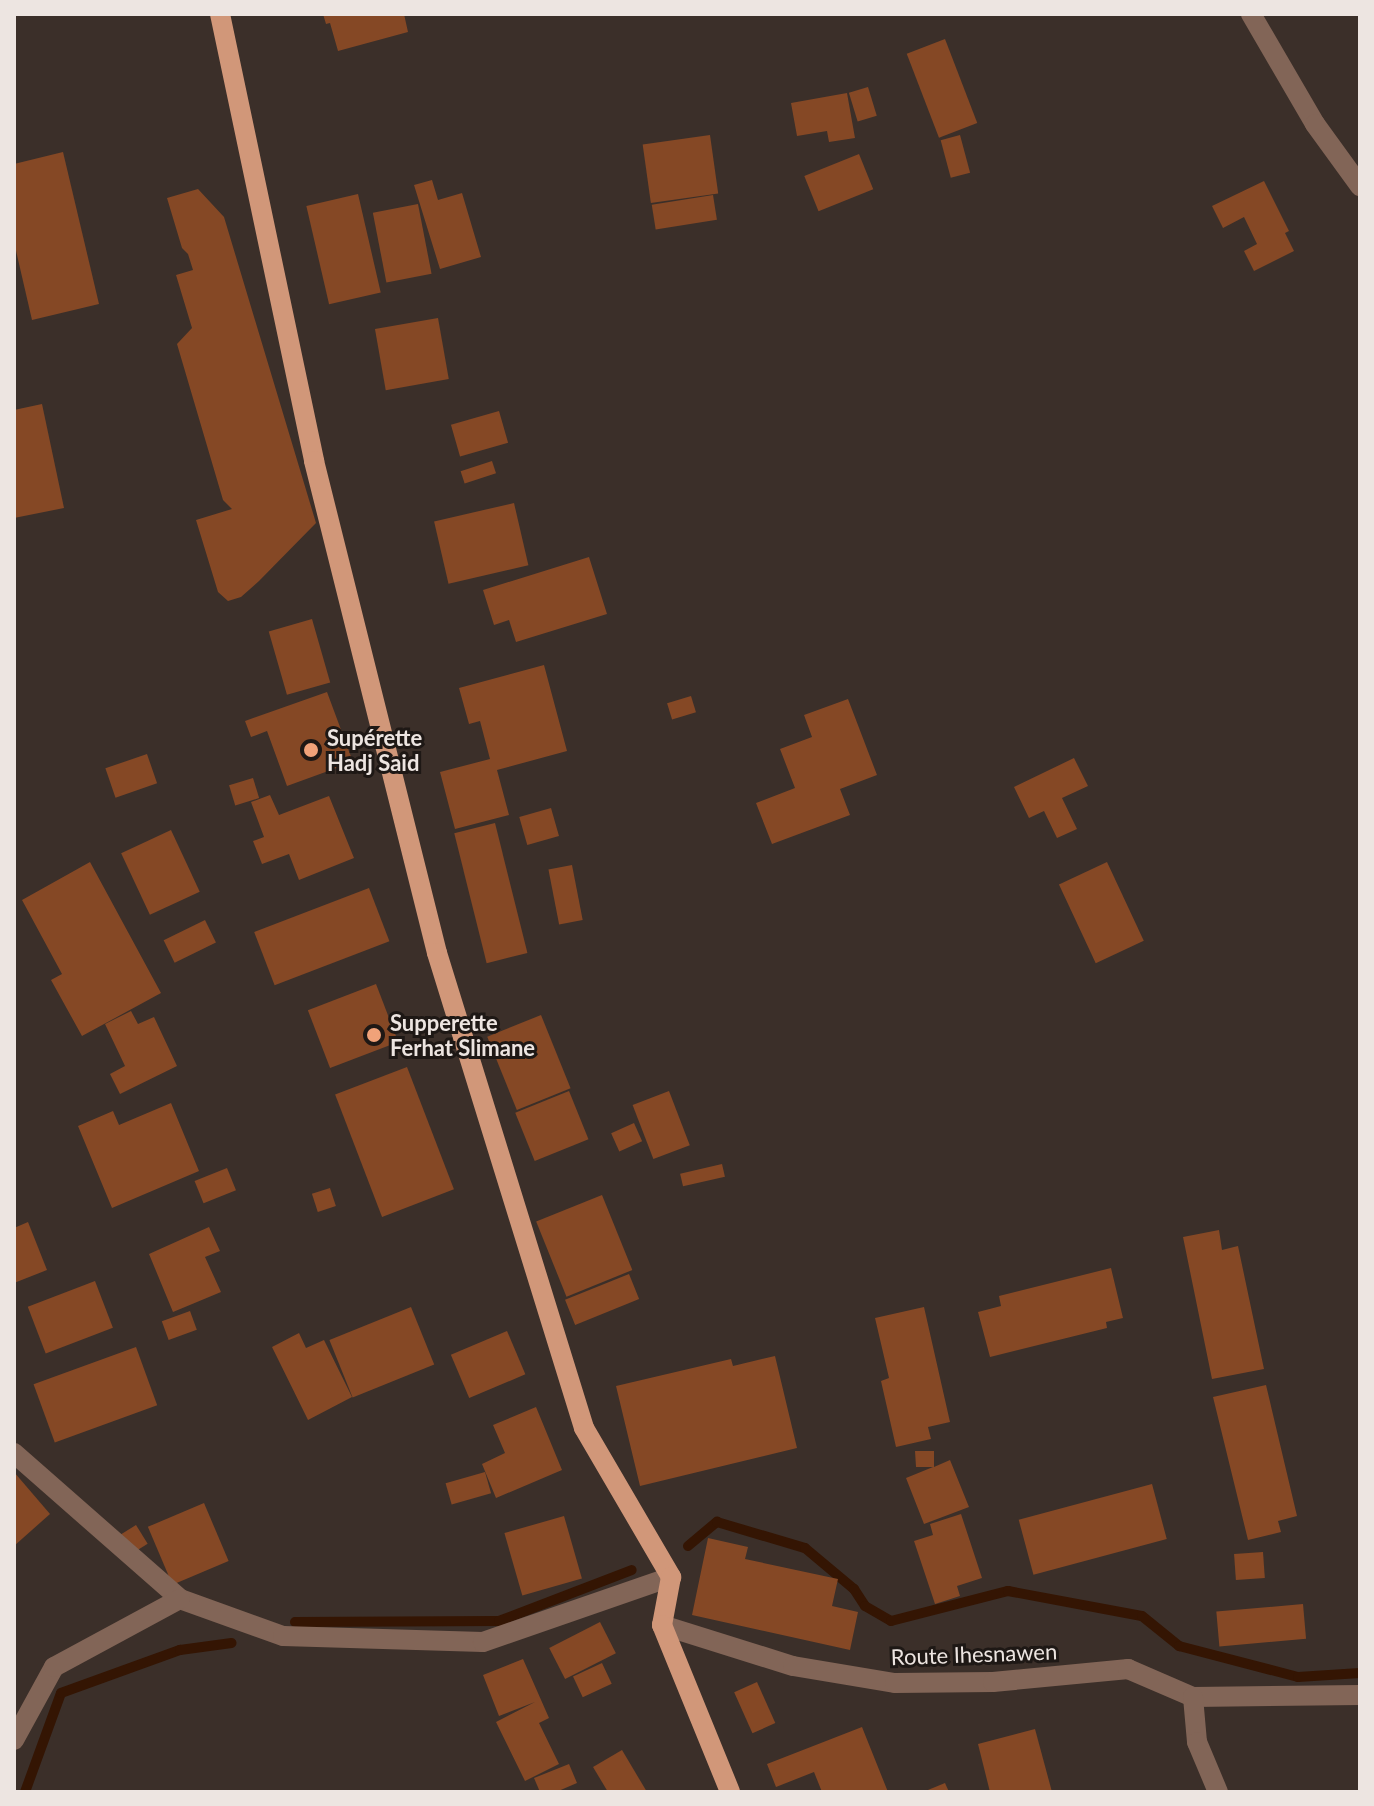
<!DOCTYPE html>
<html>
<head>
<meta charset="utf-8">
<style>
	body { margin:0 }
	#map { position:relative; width:1374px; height:1806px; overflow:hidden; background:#3b2f29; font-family:Lato,sans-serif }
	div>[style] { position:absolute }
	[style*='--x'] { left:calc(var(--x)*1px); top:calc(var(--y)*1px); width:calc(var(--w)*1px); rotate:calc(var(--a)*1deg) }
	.stream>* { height:10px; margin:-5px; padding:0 5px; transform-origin:5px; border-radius:5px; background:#341503 }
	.building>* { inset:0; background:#854825; transform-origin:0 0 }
	.street>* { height:20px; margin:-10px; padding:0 10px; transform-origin:10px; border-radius:10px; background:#826557 }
	.primary>* { height:20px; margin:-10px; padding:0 10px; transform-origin:10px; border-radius:10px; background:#d19779 }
	.dots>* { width:22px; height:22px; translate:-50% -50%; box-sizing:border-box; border:4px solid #1e1815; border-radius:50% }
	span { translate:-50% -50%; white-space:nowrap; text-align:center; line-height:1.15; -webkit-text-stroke:6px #1e1815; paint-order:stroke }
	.poi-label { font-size:22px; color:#ede5e1; font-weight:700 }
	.left { translate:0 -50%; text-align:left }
	.street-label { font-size:22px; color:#ede5e1 }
	.frame { position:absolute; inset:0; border:16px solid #ede5e1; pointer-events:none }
</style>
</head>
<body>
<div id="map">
	<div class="stream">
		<i style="--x:688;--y:1546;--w:38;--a:-40"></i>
		<i style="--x:717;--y:1522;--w:92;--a:16.5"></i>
		<i style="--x:805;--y:1548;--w:64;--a:39.9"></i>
		<i style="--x:854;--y:1589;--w:20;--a:57"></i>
		<i style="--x:865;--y:1606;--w:30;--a:30"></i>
		<i style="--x:891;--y:1621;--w:121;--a:-14.4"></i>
		<i style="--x:1008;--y:1591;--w:136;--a:10.6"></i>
		<i style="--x:1142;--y:1616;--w:48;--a:39"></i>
		<i style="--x:1179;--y:1646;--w:123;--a:14.6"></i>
		<i style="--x:1298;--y:1677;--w:62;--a:-3.7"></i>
		<i style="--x:295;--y:1622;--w:204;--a:-0.3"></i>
		<i style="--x:499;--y:1621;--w:142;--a:-21"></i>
		<i style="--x:25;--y:1792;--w:105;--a:-70"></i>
		<i style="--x:61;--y:1693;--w:127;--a:-19.9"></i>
		<i style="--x:180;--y:1650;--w:52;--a:-7.7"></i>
	</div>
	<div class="building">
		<i style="clip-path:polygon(323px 14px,404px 14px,408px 32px,338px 51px,330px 23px,326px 24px)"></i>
		<i style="left:945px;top:39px;width:90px;height:41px;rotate:69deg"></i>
		<i style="left:868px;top:87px;width:30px;height:20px;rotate:73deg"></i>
		<i style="clip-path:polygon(847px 93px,855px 138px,829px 142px,827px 131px,797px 136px,791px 103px)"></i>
		<i style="left:710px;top:135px;width:59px;height:68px;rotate:82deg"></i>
		<i style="left:960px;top:135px;width:39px;height:20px;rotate:75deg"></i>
		<i style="clip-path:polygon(63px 152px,99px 304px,32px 320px,14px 242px,14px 164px)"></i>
		<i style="left:859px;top:154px;width:38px;height:59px;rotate:68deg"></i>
		<i style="clip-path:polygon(432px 180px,438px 200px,462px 193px,481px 257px,440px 269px,414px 185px)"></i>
		<i style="clip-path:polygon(1264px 181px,1289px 231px,1285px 233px,1294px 251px,1254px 271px,1244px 251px,1257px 244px,1244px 217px,1223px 228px,1212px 206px)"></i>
		<i style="clip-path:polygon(198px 189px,224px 217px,316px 523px,259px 581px,241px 597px,228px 601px,218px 592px,196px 520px,232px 509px,223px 500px,177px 344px,192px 328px,176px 275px,193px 270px,188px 254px,182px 248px,167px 198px)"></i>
		<i style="left:358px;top:194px;width:101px;height:53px;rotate:77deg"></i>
		<i style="left:713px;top:195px;width:25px;height:62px;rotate:81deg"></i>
		<i style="left:418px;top:204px;width:71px;height:46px;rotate:79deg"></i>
		<i style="left:438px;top:318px;width:62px;height:64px;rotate:80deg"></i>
		<i style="clip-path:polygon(42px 404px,64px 508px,14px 518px,14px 410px)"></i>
		<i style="left:499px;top:411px;width:33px;height:50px;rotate:74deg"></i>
		<i style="left:492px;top:461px;width:13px;height:33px;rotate:72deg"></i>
		<i style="left:514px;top:503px;width:64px;height:82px;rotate:77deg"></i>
		<i style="clip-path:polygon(589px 557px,607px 614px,516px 642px,509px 620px,494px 625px,483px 590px)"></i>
		<i style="left:312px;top:619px;width:66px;height:45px;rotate:74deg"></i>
		<i style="clip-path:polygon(544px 665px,567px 751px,497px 770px,509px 815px,455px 829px,440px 772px,490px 759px,480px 721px,469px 724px,459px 688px)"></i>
		<i style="clip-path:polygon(327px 692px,353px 762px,287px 786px,267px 731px,251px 737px,245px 721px)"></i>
		<i style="left:691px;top:696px;width:17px;height:25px;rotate:73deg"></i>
		<i style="clip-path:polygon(848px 699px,877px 775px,840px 789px,850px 815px,772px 844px,756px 803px,795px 788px,780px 749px,812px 737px,804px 715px)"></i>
		<i style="left:147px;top:754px;width:31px;height:44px;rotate:71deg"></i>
		<i style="clip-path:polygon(1074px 758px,1088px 786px,1062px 798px,1077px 829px,1057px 838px,1044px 811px,1029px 818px,1014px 787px)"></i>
		<i style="left:253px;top:778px;width:21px;height:25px;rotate:73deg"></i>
		<i style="clip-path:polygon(270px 795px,279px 815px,329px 796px,354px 858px,299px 880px,289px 854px,262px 864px,253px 841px,264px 837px,251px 802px)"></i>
		<i style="left:551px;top:808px;width:29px;height:33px;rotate:74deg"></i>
		<i style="left:495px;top:823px;width:134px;height:42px;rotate:76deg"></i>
		<i style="left:171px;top:830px;width:68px;height:55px;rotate:65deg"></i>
		<i style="clip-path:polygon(90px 862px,161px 993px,82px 1036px,51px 980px,62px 974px,22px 900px)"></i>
		<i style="left:1107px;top:862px;width:87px;height:53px;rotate:65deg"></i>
		<i style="left:572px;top:865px;width:56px;height:24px;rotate:79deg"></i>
		<i style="left:369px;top:888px;width:57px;height:123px;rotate:69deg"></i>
		<i style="left:205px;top:920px;width:25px;height:46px;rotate:64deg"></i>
		<i style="left:376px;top:984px;width:62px;height:73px;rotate:69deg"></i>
		<i style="clip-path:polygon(131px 1011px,138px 1024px,154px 1017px,177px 1066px,120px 1094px,110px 1074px,125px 1066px,105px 1024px)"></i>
		<i style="left:541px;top:1015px;width:79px;height:58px;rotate:68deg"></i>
		<i style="left:407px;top:1067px;width:131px;height:77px;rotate:69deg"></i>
		<i style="left:569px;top:1091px;width:52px;height:58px;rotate:68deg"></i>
		<i style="left:669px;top:1091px;width:58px;height:39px;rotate:69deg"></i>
		<i style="clip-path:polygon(171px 1103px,199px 1171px,112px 1208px,78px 1126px,113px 1111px,119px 1125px)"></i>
		<i style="left:634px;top:1123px;width:20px;height:25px;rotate:66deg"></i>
		<i style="left:722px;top:1164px;width:13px;height:43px;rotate:77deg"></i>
		<i style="left:227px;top:1168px;width:24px;height:35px;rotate:68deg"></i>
		<i style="left:330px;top:1188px;width:19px;height:19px;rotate:72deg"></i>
		<i style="left:602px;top:1195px;width:81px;height:71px;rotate:68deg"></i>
		<i style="clip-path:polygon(28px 1222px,47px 1270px,14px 1283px,14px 1228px)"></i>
		<i style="clip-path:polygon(209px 1227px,220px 1251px,205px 1257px,221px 1292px,173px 1312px,149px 1254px)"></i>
		<i style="clip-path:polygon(1219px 1230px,1222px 1250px,1238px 1246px,1264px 1369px,1212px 1379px,1183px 1237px)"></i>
		<i style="clip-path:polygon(1111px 1268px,1123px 1318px,1106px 1322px,1107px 1328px,990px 1357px,978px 1312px,1001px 1306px,999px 1296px)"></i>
		<i style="left:629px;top:1274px;width:27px;height:69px;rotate:68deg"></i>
		<i style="left:95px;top:1281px;width:50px;height:72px;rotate:69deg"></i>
		<i style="left:411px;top:1307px;width:62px;height:88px;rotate:68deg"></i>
		<i style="clip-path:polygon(924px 1307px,950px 1422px,928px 1427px,931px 1439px,896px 1447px,881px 1381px,889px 1378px,875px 1318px)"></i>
		<i style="left:190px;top:1311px;width:20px;height:30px;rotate:70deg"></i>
		<i style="left:507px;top:1331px;width:47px;height:61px;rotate:67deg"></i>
		<i style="clip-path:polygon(299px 1333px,306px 1348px,324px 1340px,352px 1397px,308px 1420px,272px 1347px)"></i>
		<i style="left:136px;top:1347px;width:62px;height:109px;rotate:70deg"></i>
		<i style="clip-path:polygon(775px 1356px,797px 1448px,640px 1486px,616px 1386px,731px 1359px,733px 1366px)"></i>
		<i style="clip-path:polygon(1266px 1385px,1297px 1516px,1278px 1521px,1281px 1532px,1248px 1540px,1213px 1397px)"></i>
		<i style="clip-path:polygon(536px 1407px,562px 1470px,496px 1498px,482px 1464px,505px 1453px,493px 1425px)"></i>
		<i style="clip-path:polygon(915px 1451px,934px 1451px,934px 1467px,950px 1460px,969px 1507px,924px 1524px,906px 1478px,933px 1467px,916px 1467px)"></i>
		<i style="clip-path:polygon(14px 1472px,50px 1514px,14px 1546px)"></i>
		<i style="left:485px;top:1472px;width:22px;height:41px;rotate:74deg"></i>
		<i style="left:1152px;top:1484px;width:57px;height:138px;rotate:75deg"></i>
		<i style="left:204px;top:1503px;width:63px;height:61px;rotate:67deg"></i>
		<i style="clip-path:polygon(961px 1514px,982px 1578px,957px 1586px,960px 1596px,935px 1604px,914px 1541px,933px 1535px,930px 1524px)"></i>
		<i style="left:564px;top:1516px;width:65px;height:62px;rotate:74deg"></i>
		<i style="left:136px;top:1525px;width:22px;height:27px;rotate:58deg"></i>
		<i style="clip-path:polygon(708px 1538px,748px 1547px,745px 1559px,838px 1579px,832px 1606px,858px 1612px,850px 1650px,692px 1615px)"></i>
		<i style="left:1263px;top:1552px;width:26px;height:29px;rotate:86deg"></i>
		<i style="left:1303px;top:1604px;width:35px;height:87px;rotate:85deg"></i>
		<i style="left:600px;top:1622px;width:35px;height:57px;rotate:63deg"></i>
		<i style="clip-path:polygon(523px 1659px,549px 1718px,539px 1723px,559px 1764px,525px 1781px,496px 1722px,535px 1702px,499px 1716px,483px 1675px)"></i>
		<i style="left:602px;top:1663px;width:23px;height:32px;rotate:65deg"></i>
		<i style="left:757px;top:1682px;width:45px;height:25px;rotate:66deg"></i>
		<i style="clip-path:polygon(862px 1727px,888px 1792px,822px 1792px,814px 1772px,776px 1787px,767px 1764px)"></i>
		<i style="clip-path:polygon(1035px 1729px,1052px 1792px,990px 1792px,978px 1744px)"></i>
		<i style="clip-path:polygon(622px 1750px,647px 1792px,608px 1792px,593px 1767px)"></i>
		<i style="clip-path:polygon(569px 1764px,577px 1783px,556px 1792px,540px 1792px,534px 1778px)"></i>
		<i style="clip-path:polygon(945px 1783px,949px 1792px,923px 1792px)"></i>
	</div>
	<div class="street">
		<i style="--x:1251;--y:14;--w:127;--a:59.8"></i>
		<i style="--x:1315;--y:124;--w:77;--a:54"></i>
		<i style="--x:14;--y:1453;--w:221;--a:41.3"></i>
		<i style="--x:180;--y:1599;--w:109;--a:19.8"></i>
		<i style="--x:283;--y:1636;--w:200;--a:1.7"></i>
		<i style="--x:483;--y:1642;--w:199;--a:-19.1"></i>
		<i style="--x:662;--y:1625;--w:137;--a:17.4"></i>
		<i style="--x:793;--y:1666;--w:103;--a:9.5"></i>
		<i style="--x:895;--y:1683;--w:98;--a:-0.6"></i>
		<i style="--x:993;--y:1682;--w:136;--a:-5.5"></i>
		<i style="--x:1128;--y:1669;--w:71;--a:23.3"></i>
		<i style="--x:1193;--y:1697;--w:167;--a:-0.7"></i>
		<i style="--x:1193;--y:1697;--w:45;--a:84.9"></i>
		<i style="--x:1197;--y:1742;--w:54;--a:67.2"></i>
		<i style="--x:14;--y:1740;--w:83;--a:-61.3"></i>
		<i style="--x:54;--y:1667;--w:143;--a:-28.4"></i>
	</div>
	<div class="primary">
		<i style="--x:220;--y:14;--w:457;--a:78.1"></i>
		<i style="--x:314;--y:461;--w:507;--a:75.96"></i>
		<i style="--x:437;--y:953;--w:497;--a:72.8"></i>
		<i style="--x:584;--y:1428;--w:173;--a:59.7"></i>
		<i style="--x:671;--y:1577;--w:49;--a:100.6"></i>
		<i style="--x:662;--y:1625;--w:180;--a:67.8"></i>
	</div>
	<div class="dots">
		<i style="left:311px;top:750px;background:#f0a279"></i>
		<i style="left:374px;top:1035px;background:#f0a279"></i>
	</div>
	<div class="poi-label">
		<span class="left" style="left:327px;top:750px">Supérette<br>Hadj Said</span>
		<span class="left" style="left:390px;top:1035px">Supperette<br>Ferhat Slimane</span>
	</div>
	<div class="street-label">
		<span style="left:974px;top:1654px;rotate:-2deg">Route Ihesnawen</span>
	</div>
	<div class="frame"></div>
</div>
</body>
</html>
